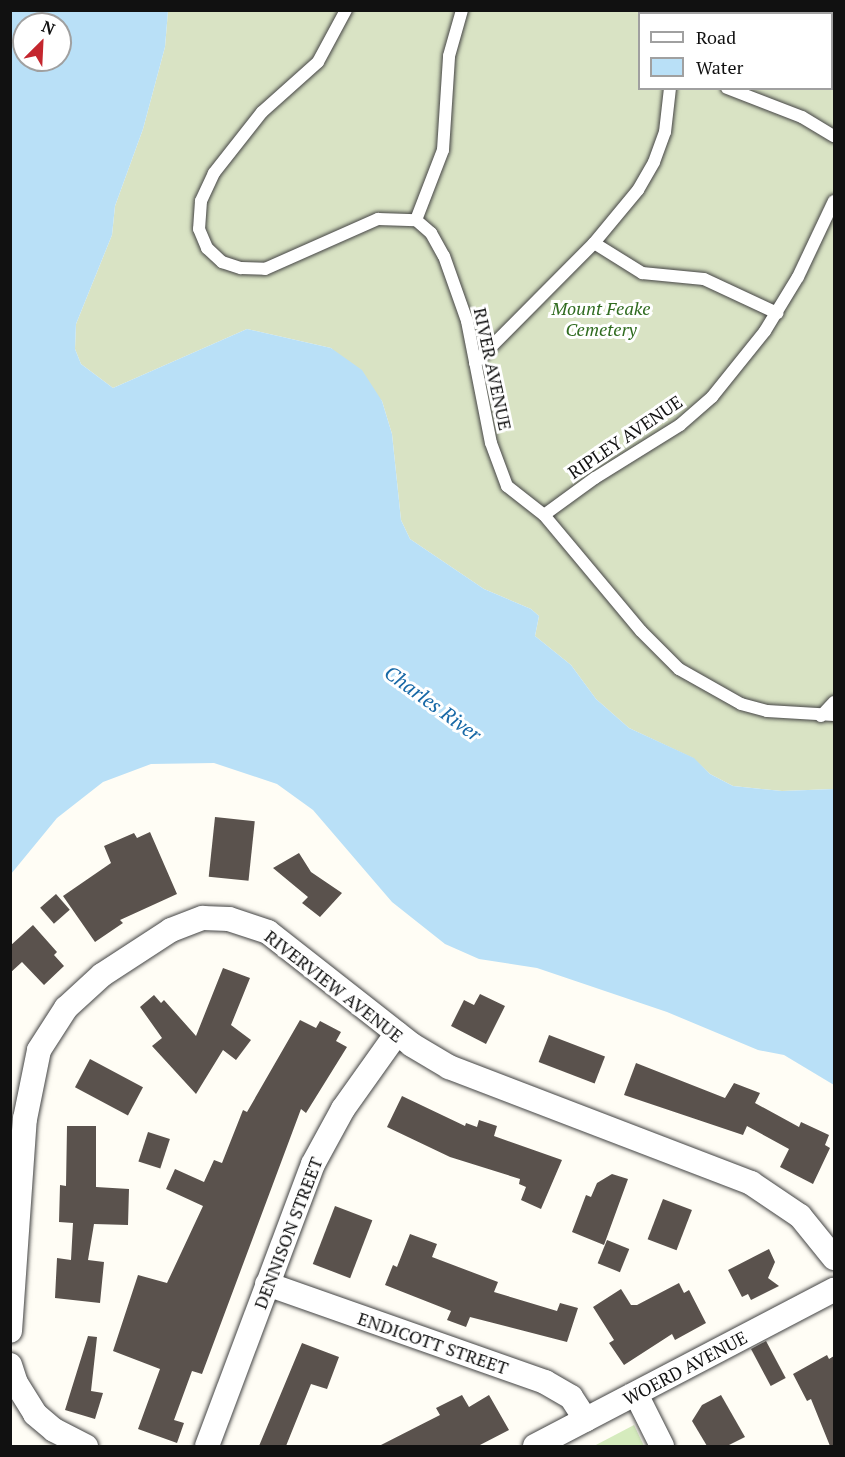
<!DOCTYPE html>
<html>
<head>
<meta charset="utf-8">
<style>
	body { margin:0 }
	#map { position:relative; width:845px; height:1457px; overflow:hidden; background:#fffdf5; font-family:"PT Serif",serif }
	div>[style] { position:absolute }
	[style*='--x'] { left:calc(var(--x)*1px); top:calc(var(--y)*1px); width:calc(var(--w)*1px); rotate:calc(var(--a)*1deg) }
	.green>* { inset:0; background:#d5ebbd }
	.cemetery>* { inset:0; background:#d9e3c4 }
	.water>* { inset:0; background:#b9e0f7 }
	.building>* { inset:0; background:#5a524d; transform-origin:0 0 }
	.roads { filter:drop-shadow(0 0 2px #444) drop-shadow(0 0 2px #444) }
	.lane>* { height:12px; margin:-6px; padding:0 6px; transform-origin:6px; border-radius:6px; background:#fff }
	.street>* { height:24px; margin:-12px; padding:0 12px; transform-origin:12px; border-radius:12px; background:#fff }
	span { translate:-50% -50%; white-space:nowrap; text-align:center; line-height:1.15; -webkit-text-stroke:6px #fff; paint-order:stroke }
	.park-label { font-size:18px; color:#2f6b1f; font-style:italic }
	.street-label { font-size:18px; color:#111 }
	.water-label { font-size:20px; color:#1768a6; font-style:italic }
	.frame { position:absolute; inset:0; border:12px solid #111; pointer-events:none }
	.legend { position:absolute; left:638px; top:12px; width:195px; height:78px; box-sizing:border-box; background:#fff; border:2px solid #a0a0a0; margin:0; padding:8px 10px; list-style:none; font-size:18px; color:#111 }
	.legend li { display:flex; align-items:center; gap:12px; height:30px }
	.legend b { width:30px; border:2px solid #a0a0a0 }
	.north { position:absolute; left:12px; top:12px; width:60px; height:60px; box-sizing:border-box; background:#fff; border:2px solid #a0a0a0; border-radius:50%; rotate:24deg; font-size:16px; font-weight:700; line-height:24px; text-align:center; color:#111 }
	.north::after { content:''; display:block; margin:auto; width:21px; height:27px; background:#c4262e; clip-path:polygon(50% 0,100% 100%,50% 72%,0 100%) }
</style>
</head>
<body>
<div id="map">
	<div class="green">
		<i style="clip-path:polygon(634px 1425px,644px 1446px,594px 1446px)"></i>
	</div>
	<div class="cemetery">
		<i style="clip-path:polygon(evenodd,168px 11px,834px 11px,834px 789px,782px 791px,733px 786px,710px 774px,693px 758px,629px 728px,596px 699px,571px 665px,535px 636px,539px 616px,531px 609px,484px 589px,410px 539px,401px 520px,392px 434px,382px 401px,331px 348px,247px 329px,113px 388px,81px 364px,75px 349px,76px 324px,112px 235px,115px 206px,143px 129px,165px 47px,168px 11px,640px 14px,832px 14px,832px 88px,640px 88px,640px 14px)"></i>
	</div>
	<div class="water">
		<i style="clip-path:polygon(evenodd,11px 10px,168px 11px,165px 47px,143px 129px,115px 206px,112px 235px,76px 324px,75px 349px,81px 364px,113px 388px,247px 329px,331px 348px,362px 370px,382px 401px,392px 434px,401px 520px,410px 539px,484px 589px,531px 609px,539px 616px,535px 636px,571px 665px,596px 699px,629px 728px,694px 758px,710px 774px,733px 786px,782px 791px,834px 789px,834px 1085px,784px 1055px,758px 1050px,667px 1012px,537px 968px,479px 959px,445px 944px,392px 902px,313px 810px,277px 784px,214px 763px,151px 764px,103px 782px,57px 818px,11px 874px,11px 10px,24px 24px,60px 24px,60px 60px,24px 60px,24px 24px)"></i>
	</div>
	<div class="building">
		<i style="left:215px;top:817px;width:40px;height:60px;rotate:6deg"></i>
		<i style="clip-path:polygon(150px 832px,177px 894px,120px 920px,123px 923px,95px 942px,63px 896px,111px 863px,104px 846px,134px 833px,137px 838px)"></i>
		<i style="clip-path:polygon(299px 853px,311px 872px,342px 893px,320px 917px,302px 903px,308px 897px,273px 868px)"></i>
		<i style="left:56px;top:894px;width:21px;height:21px;rotate:49deg"></i>
		<i style="clip-path:polygon(33px 925px,57px 952px,54px 955px,64px 966px,44px 985px,22px 962px,10px 973px,10px 946px)"></i>
		<i style="clip-path:polygon(223px 968px,250px 978px,231px 1025px,251px 1040px,236px 1060px,223px 1050px,196px 1094px,152px 1046px,162px 1038px,140px 1007px,154px 995px,161px 1003px,164px 1000px,196px 1036px)"></i>
		<i style="clip-path:polygon(480px 994px,505px 1006px,486px 1044px,451px 1026px,464px 1000px,474px 1005px)"></i>
		<i style="clip-path:polygon(300px 1020px,316px 1028px,320px 1021px,341px 1032px,336px 1041px,347px 1047px,306px 1113px,301px 1109px,202px 1374px,192px 1371px,174px 1420px,184px 1423px,177px 1443px,138px 1429px,160px 1369px,113px 1351px,138px 1275px,167px 1283px,203px 1206px,166px 1189px,175px 1169px,204px 1182px,214px 1160px,222px 1163px,243px 1110px,247px 1112px)"></i>
		<i style="left:549px;top:1035px;width:60px;height:29px;rotate:21deg"></i>
		<i style="left:90px;top:1059px;width:60px;height:32px;rotate:28deg"></i>
		<i style="clip-path:polygon(636px 1063px,725px 1098px,734px 1083px,760px 1093px,755px 1103px,799px 1127px,801px 1122px,829px 1135px,825px 1145px,830px 1148px,813px 1184px,780px 1167px,789px 1149px,747px 1126px,743px 1135px,624px 1095px)"></i>
		<i style="clip-path:polygon(402px 1096px,465px 1126px,466px 1123px,477px 1127px,479px 1120px,497px 1126px,494px 1136px,562px 1160px,541px 1209px,521px 1200px,526px 1187px,519px 1184px,520px 1179px,450px 1157px,387px 1127px)"></i>
		<i style="clip-path:polygon(67px 1126px,96px 1126px,96px 1187px,129px 1189px,128px 1225px,94px 1224px,88px 1260px,104px 1262px,100px 1303px,55px 1298px,57px 1258px,71px 1260px,73px 1223px,59px 1222px,60px 1185px,66px 1186px)"></i>
		<i style="left:148px;top:1132px;width:23px;height:31px;rotate:18deg"></i>
		<i style="clip-path:polygon(612px 1174px,628px 1179px,604px 1245px,572px 1232px,586px 1195px,591px 1197px,597px 1183px)"></i>
		<i style="left:663px;top:1199px;width:31px;height:43px;rotate:21deg"></i>
		<i style="left:335px;top:1206px;width:40px;height:62px;rotate:21deg"></i>
		<i style="clip-path:polygon(410px 1234px,437px 1244px,432px 1257px,498px 1282px,494px 1292px,557px 1311px,560px 1303px,578px 1308px,567px 1342px,470px 1317px,466px 1327px,447px 1320px,451px 1311px,385px 1285px,393px 1265px,397px 1267px)"></i>
		<i style="left:607px;top:1240px;width:24px;height:25px;rotate:22deg"></i>
		<i style="clip-path:polygon(769px 1249px,775px 1262px,768px 1278px,779px 1286px,751px 1300px,748px 1294px,742px 1297px,728px 1270px)"></i>
		<i style="clip-path:polygon(679px 1283px,684px 1293px,689px 1290px,706px 1323px,675px 1340px,672px 1334px,624px 1365px,609px 1343px,614px 1340px,593px 1307px,621px 1289px,631px 1305px,637px 1305px)"></i>
		<i style="clip-path:polygon(88px 1336px,97px 1337px,91px 1391px,103px 1393px,95px 1419px,65px 1410px)"></i>
		<i style="left:766px;top:1341px;width:42px;height:17px;rotate:62deg"></i>
		<i style="clip-path:polygon(302px 1343px,339px 1357px,327px 1389px,311px 1384px,286px 1446px,259px 1446px)"></i>
		<i style="clip-path:polygon(827px 1355px,829px 1359px,834px 1356px,834px 1446px,830px 1446px,811px 1399px,807px 1401px,793px 1374px)"></i>
		<i style="clip-path:polygon(462px 1395px,469px 1407px,489px 1395px,509px 1430px,478px 1446px,379px 1446px,440px 1415px,436px 1408px)"></i>
		<i style="clip-path:polygon(721px 1395px,745px 1437px,727px 1446px,707px 1446px,692px 1421px,702px 1405px)"></i>
	</div>
	<div class="roads">
		<div class="lane">
			<i style="--x:346;--y:10;--w:59;--a:118.3"></i>
			<i style="--x:318;--y:62;--w:75;--a:138.2"></i>
			<i style="--x:262;--y:112;--w:78;--a:128.2"></i>
			<i style="--x:214;--y:173;--w:31;--a:115"></i>
			<i style="--x:201;--y:201;--w:28;--a:94"></i>
			<i style="--x:199;--y:229;--w:21;--a:67"></i>
			<i style="--x:207;--y:248;--w:21;--a:43"></i>
			<i style="--x:222;--y:262;--w:20;--a:18"></i>
			<i style="--x:241;--y:268;--w:24;--a:2"></i>
			<i style="--x:265;--y:269;--w:124;--a:-23.9"></i>
			<i style="--x:378;--y:219;--w:38;--a:2"></i>
			<i style="--x:416;--y:220;--w:20;--a:41"></i>
			<i style="--x:431;--y:233;--w:26;--a:61"></i>
			<i style="--x:444;--y:256;--w:69;--a:70.5"></i>
			<i style="--x:467;--y:321;--w:124;--a:78.9"></i>
			<i style="--x:491;--y:443;--w:46;--a:69.6"></i>
			<i style="--x:507;--y:486;--w:47;--a:38.1"></i>
			<i style="--x:544;--y:515;--w:151;--a:50.1"></i>
			<i style="--x:641;--y:631;--w:54;--a:45"></i>
			<i style="--x:679;--y:669;--w:71;--a:29.4"></i>
			<i style="--x:741;--y:704;--w:27;--a:15"></i>
			<i style="--x:767;--y:711;--w:67;--a:3.4"></i>
			<i style="--x:663;--y:10;--w:4;--a:76"></i>
			<i style="--x:727;--y:88;--w:80;--a:21.1"></i>
			<i style="--x:802;--y:117;--w:37;--a:31"></i>
			<i style="--x:416;--y:220;--w:75;--a:-68.9"></i>
			<i style="--x:443;--y:150;--w:94;--a:-86.3"></i>
			<i style="--x:449;--y:56;--w:48;--a:-74.2"></i>
			<i style="--x:594;--y:243;--w:57;--a:32"></i>
			<i style="--x:642;--y:273;--w:62;--a:5.5"></i>
			<i style="--x:704;--y:279;--w:81;--a:25"></i>
			<i style="--x:475;--y:363;--w:169;--a:-45.2"></i>
			<i style="--x:594;--y:243;--w:69;--a:-50.3"></i>
			<i style="--x:638;--y:190;--w:32;--a:-60"></i>
			<i style="--x:654;--y:162;--w:32;--a:-70"></i>
			<i style="--x:665;--y:132;--w:44;--a:-83.5"></i>
			<i style="--x:544;--y:515;--w:63;--a:-36"></i>
			<i style="--x:595;--y:478;--w:100;--a:-31.9"></i>
			<i style="--x:680;--y:425;--w:43;--a:-41.2"></i>
			<i style="--x:712;--y:397;--w:85;--a:-51.2"></i>
			<i style="--x:765;--y:331;--w:63;--a:-58.6"></i>
			<i style="--x:798;--y:277;--w:84;--a:-64.7"></i>
			<i style="--x:821;--y:716;--w:19;--a:-47"></i>
		</div>
		<div class="street">
			<i style="--x:267;--y:1284;--w:295;--a:19.4"></i>
			<i style="--x:545;--y:1382;--w:30;--a:30"></i>
			<i style="--x:571;--y:1397;--w:27;--a:57"></i>
			<i style="--x:10;--y:1331;--w:213;--a:-86"></i>
			<i style="--x:25;--y:1119;--w:70;--a:-78.5"></i>
			<i style="--x:39;--y:1050;--w:50;--a:-57.3"></i>
			<i style="--x:66;--y:1008;--w:49;--a:-42.5"></i>
			<i style="--x:102;--y:975;--w:82;--a:-33.1"></i>
			<i style="--x:171;--y:930;--w:34;--a:-21"></i>
			<i style="--x:203;--y:918;--w:26;--a:2"></i>
			<i style="--x:229;--y:919;--w:41;--a:18.4"></i>
			<i style="--x:268;--y:932;--w:183;--a:38.1"></i>
			<i style="--x:412;--y:1045;--w:43;--a:30.7"></i>
			<i style="--x:449;--y:1067;--w:324;--a:21"></i>
			<i style="--x:751;--y:1183;--w:59;--a:34"></i>
			<i style="--x:800;--y:1216;--w:54;--a:51"></i>
			<i style="--x:10;--y:1365;--w:19;--a:72"></i>
			<i style="--x:16;--y:1383;--w:36;--a:58"></i>
			<i style="--x:35;--y:1414;--w:25;--a:40"></i>
			<i style="--x:54;--y:1430;--w:36;--a:27"></i>
			<i style="--x:636;--y:1394;--w:58;--a:63.4"></i>
			<i style="--x:207;--y:1446;--w:301;--a:-69.4"></i>
			<i style="--x:313;--y:1164;--w:63;--a:-61.4"></i>
			<i style="--x:343;--y:1109;--w:93;--a:-54.6"></i>
			<i style="--x:535;--y:1446;--w:337;--a:-27.6"></i>
		</div>
	</div>
	<div class="park-label">
		<span style="left:601px;top:319px">Mount Feake<br>Cemetery</span>
	</div>
	<div class="street-label">
		<span style="left:493px;top:369px;rotate:78deg">RIVER AVENUE</span>
		<span style="left:625px;top:437px;rotate:-34deg">RIPLEY AVENUE</span>
		<span style="left:334px;top:986px;rotate:38deg">RIVERVIEW AVENUE</span>
		<span style="left:288px;top:1233px;rotate:-69deg">DENNISON STREET</span>
		<span style="left:433px;top:1343px;rotate:19deg">ENDICOTT STREET</span>
		<span style="left:685px;top:1368px;rotate:-28deg">WOERD AVENUE</span>
	</div>
	<div class="water-label">
		<span style="left:433px;top:703px;rotate:36deg">Charles River</span>
	</div>
	<div class="frame"></div>
	<ul class="legend">
	<li><b style="height:8px;background:#fff"></b>Road</li>
	<li><b style="height:16px;background:#b9e0f7"></b>Water</li>
	</ul>
	<div class="north">N</div>
</div>
</body>
</html>
